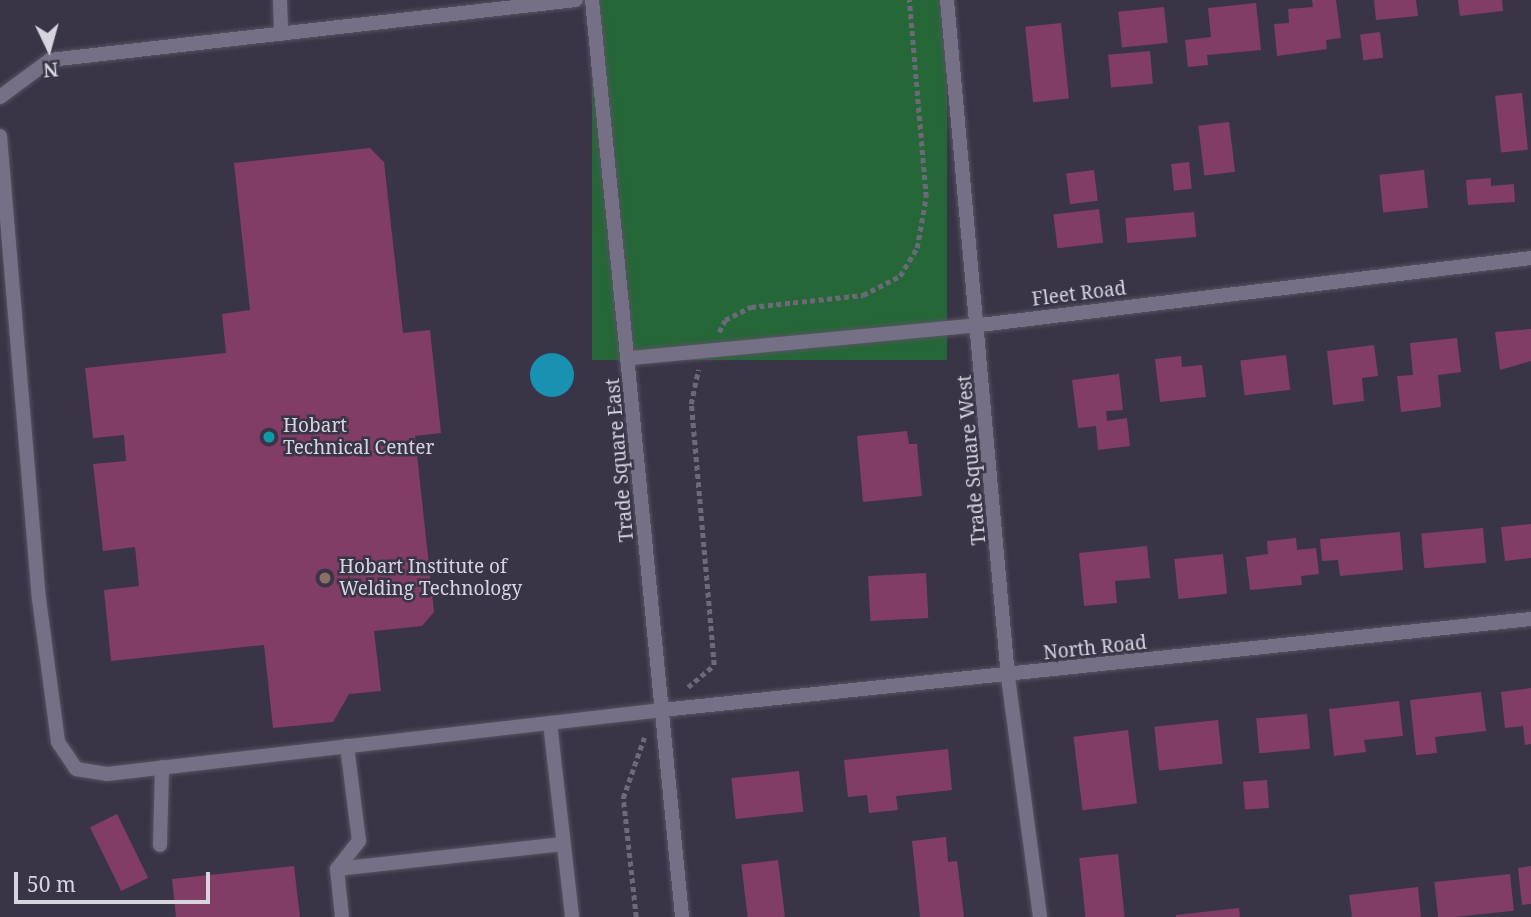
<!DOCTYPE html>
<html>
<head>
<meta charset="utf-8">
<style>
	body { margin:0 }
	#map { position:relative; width:1531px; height:917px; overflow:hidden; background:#393547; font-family:"Noto Serif",serif }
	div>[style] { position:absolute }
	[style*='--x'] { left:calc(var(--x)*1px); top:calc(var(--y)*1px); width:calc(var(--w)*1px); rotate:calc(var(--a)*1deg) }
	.green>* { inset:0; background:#266738; transform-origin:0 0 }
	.water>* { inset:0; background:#1991b0 }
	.round { border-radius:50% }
	.building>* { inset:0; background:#813d66; transform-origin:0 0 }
	.path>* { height:4.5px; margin-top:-2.25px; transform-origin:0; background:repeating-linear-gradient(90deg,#6c6979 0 5px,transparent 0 8.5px) }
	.roads { filter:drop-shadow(0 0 2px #575362) drop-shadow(0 0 2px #575362) }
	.lane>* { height:14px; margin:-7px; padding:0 7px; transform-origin:7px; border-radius:7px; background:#757085 }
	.street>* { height:14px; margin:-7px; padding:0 7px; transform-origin:7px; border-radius:7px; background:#757085 }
	.dots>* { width:19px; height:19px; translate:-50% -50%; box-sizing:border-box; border:4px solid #393547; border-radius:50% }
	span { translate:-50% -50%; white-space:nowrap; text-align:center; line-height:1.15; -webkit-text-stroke:5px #393547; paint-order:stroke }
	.street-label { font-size:19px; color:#d6d4df }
	.poi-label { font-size:19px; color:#d6d4df }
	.left { translate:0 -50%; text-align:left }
	.north { position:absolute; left:14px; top:14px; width:70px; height:70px; -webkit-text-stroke:5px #393547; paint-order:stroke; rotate:175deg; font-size:19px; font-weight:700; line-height:28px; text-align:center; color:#d6d4df }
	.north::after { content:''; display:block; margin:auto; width:24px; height:32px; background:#d6d4df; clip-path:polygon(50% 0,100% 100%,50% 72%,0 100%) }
	.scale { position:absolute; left:14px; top:872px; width:196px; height:32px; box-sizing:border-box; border:4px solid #d6d4df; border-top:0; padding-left:9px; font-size:21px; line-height:24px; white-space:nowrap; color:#d6d4df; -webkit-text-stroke:5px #393547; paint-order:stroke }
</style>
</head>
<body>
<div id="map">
	<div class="green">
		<i style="left:592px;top:0;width:355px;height:360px"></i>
	</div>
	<div class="water">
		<i class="round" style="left:530px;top:353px;width:44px;height:44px"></i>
	</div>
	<div class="building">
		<i style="clip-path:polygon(1312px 0,1336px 0,1341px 38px,1326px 40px,1327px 49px,1277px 56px,1274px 24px,1289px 23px,1288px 9px,1313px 7px)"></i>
		<i style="clip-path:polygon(1374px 0,1416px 0,1418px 16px,1376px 20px)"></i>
		<i style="clip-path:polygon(1458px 0,1502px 0,1503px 11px,1460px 16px)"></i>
		<i style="clip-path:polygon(1256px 3px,1261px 50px,1207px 55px,1208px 65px,1188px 67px,1185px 40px,1211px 37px,1208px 8px)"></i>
		<i style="left:1164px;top:7px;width:36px;height:46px;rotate:84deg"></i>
		<i style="left:1061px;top:23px;width:76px;height:36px;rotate:84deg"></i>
		<i style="left:1380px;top:32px;width:26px;height:20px;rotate:83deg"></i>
		<i style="left:1150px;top:51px;width:33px;height:42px;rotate:85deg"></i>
		<i style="left:1522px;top:93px;width:57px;height:27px;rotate:84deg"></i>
		<i style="left:1229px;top:122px;width:50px;height:31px;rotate:83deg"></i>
		<i style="clip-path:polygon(370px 148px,384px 162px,403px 333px,430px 330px,441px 433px,415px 436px,434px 612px,422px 626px,374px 631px,381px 691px,349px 694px,333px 722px,273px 728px,264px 645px,111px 661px,104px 590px,139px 586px,135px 547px,103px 551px,93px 464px,126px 461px,124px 435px,93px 438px,85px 368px,226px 353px,222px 314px,250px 310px,234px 163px)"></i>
		<i style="left:1189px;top:162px;width:27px;height:18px;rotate:84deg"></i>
		<i style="left:1094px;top:170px;width:31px;height:28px;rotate:83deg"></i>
		<i style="left:1424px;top:170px;width:38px;height:45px;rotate:84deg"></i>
		<i style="clip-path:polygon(1491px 178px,1491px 186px,1514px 184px,1515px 202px,1468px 205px,1466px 180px)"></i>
		<i style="left:1099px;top:209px;width:34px;height:46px;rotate:83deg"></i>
		<i style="left:1194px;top:212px;width:25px;height:69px;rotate:85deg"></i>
		<i style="clip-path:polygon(1531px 329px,1531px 361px,1500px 370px,1495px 332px)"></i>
		<i style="clip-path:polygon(1457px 338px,1461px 372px,1438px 375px,1441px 407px,1401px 412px,1397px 376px,1413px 375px,1410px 343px)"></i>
		<i style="clip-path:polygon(1374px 345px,1378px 376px,1362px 378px,1364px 401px,1333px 405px,1327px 351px)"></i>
		<i style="left:1286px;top:355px;width:35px;height:46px;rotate:83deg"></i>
		<i style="clip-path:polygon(1181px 356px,1182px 367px,1202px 365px,1206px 397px,1160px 402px,1155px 359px)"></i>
		<i style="clip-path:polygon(1119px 374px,1123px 410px,1106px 411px,1107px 421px,1127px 418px,1130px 446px,1098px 450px,1096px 426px,1078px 428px,1072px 380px)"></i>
		<i style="clip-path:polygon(907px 431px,909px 444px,917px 444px,922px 496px,863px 502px,857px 436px)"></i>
		<i style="clip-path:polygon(1531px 524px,1531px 558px,1505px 561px,1501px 527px)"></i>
		<i style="left:1483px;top:528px;width:35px;height:62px;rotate:85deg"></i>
		<i style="clip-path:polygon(1400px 532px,1403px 570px,1340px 576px,1338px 560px,1322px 561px,1320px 539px)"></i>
		<i style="clip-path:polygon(1296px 538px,1297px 550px,1316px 548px,1319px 574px,1301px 576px,1302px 585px,1250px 590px,1246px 557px,1268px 554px,1267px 541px)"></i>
		<i style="clip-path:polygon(1147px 546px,1150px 578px,1115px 581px,1117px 603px,1084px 606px,1079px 553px)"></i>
		<i style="left:1223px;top:554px;width:40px;height:49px;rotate:84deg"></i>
		<i style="left:926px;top:573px;width:45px;height:58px;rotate:87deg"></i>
		<i style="clip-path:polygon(1531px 688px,1531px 744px,1525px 745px,1523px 726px,1505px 728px,1501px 692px)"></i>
		<i style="clip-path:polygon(1481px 692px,1486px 731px,1435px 737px,1437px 753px,1416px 755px,1410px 700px)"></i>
		<i style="clip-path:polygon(1399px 701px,1403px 736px,1364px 740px,1366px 752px,1334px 756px,1329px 709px)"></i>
		<i style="left:1307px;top:714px;width:35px;height:51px;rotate:85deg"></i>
		<i style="left:1218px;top:720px;width:44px;height:64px;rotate:84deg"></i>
		<i style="left:1128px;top:730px;width:74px;height:55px;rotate:83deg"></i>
		<i style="clip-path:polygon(948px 749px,952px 790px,896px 796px,898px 810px,869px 813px,867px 795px,848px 797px,844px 760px)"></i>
		<i style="left:799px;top:771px;width:41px;height:68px;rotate:84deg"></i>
		<i style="left:1267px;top:780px;width:28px;height:24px;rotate:86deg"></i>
		<i style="left:117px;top:814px;width:71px;height:30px;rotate:64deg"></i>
		<i style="clip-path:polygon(946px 837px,948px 862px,957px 861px,964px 917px,920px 917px,912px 841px)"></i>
		<i style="left:1118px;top:854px;width:63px;height:39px;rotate:84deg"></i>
		<i style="left:778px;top:860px;width:57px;height:37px;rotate:83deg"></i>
		<i style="clip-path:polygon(294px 866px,300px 917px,176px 917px,172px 879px)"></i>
		<i style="clip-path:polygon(1531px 866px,1531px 904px,1522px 905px,1518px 868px)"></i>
		<i style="left:1510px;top:874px;width:37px;height:76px;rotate:84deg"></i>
		<i style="clip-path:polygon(1418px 887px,1421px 917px,1352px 917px,1349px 895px)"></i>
		<i style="clip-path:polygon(1239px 908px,1240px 917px,1176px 917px,1176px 915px)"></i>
	</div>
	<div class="path">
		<i style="--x:719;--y:332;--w:13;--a:-63"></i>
		<i style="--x:725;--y:320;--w:29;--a:-27"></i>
		<i style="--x:751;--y:307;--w:113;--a:-6.1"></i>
		<i style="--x:863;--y:295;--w:42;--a:-27.2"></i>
		<i style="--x:900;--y:276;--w:33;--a:-59"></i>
		<i style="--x:917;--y:248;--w:52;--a:-80"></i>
		<i style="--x:926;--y:197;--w:198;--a:-94.9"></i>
		<i style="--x:688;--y:687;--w:34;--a:-40"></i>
		<i style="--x:714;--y:665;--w:262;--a:-95"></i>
		<i style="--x:691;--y:404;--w:35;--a:-78"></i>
		<i style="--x:636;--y:917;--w:120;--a:-96.2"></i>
		<i style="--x:623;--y:798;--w:64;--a:-70.7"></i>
	</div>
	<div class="roads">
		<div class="lane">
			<i style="--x:280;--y:0;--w:34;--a:88"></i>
			<i style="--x:0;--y:97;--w:62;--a:-36.5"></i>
			<i style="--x:50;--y:60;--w:529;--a:-6.51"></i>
			<i style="--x:0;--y:136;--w:465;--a:85.2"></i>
			<i style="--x:39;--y:599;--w:144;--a:82.4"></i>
			<i style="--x:58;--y:742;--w:32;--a:56"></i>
			<i style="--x:76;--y:769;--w:31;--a:9"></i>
			<i style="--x:107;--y:774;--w:559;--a:-6.58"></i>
			<i style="--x:550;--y:723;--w:195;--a:83.5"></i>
			<i style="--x:160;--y:845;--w:78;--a:-88.5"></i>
			<i style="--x:337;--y:869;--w:227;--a:-6.3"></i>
			<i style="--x:342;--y:917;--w:48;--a:-95.9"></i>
			<i style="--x:337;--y:869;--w:36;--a:-52"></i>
			<i style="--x:359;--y:841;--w:96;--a:-97.2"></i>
		</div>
		<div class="street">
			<i style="--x:592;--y:0;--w:921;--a:84.39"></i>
			<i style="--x:947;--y:0;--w:680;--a:84.85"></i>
			<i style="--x:1008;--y:677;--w:242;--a:82.4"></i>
			<i style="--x:630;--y:358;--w:352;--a:-5.4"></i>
			<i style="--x:980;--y:325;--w:555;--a:-6.93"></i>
			<i style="--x:662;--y:710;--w:874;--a:-5.98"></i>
		</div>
	</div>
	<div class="dots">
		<i style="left:269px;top:437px;background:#0f9aa8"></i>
		<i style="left:325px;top:578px;background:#8d6e63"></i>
	</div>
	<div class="street-label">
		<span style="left:1079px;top:294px;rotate:-7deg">Fleet Road</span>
		<span style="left:620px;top:460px;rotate:-95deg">Trade Square East</span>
		<span style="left:972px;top:460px;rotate:-95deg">Trade Square West</span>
		<span style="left:1095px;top:648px;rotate:-6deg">North Road</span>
	</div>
	<div class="poi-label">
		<span class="left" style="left:283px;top:437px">Hobart<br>Technical Center</span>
		<span class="left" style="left:339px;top:578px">Hobart Institute of<br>Welding Technology</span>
	</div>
	<div class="north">N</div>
	<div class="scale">50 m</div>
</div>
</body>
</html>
